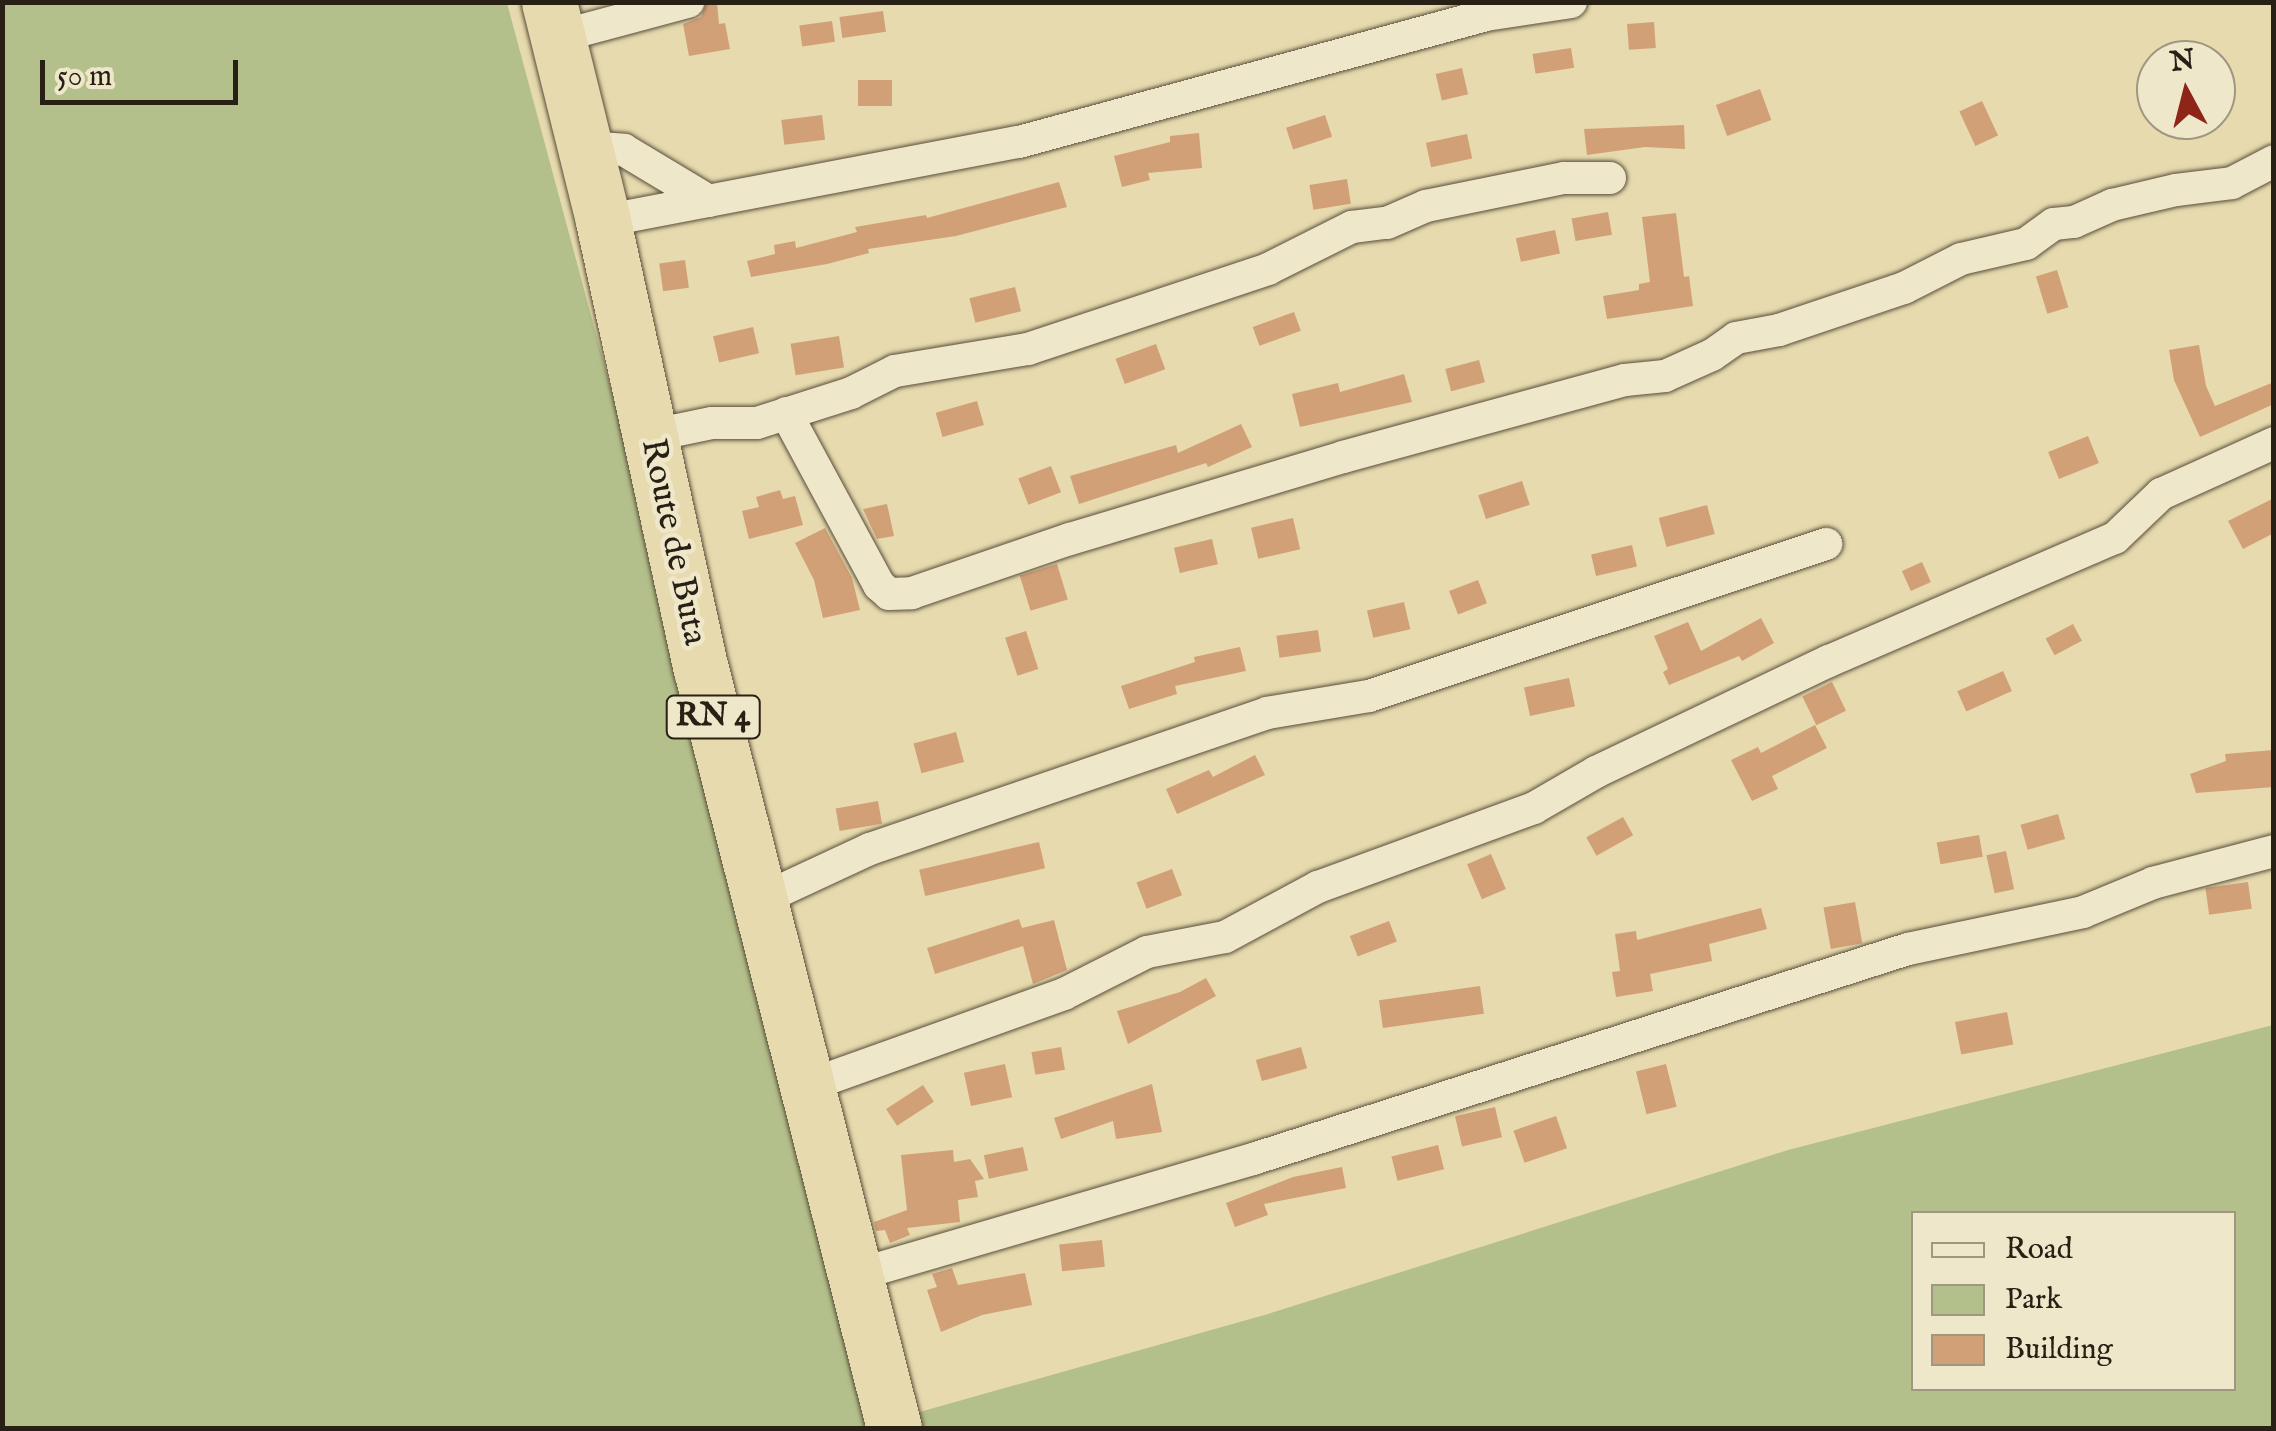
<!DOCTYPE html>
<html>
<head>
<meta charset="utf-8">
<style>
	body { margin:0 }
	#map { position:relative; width:2276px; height:1431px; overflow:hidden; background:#e7daae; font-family:"IM FELL English",serif }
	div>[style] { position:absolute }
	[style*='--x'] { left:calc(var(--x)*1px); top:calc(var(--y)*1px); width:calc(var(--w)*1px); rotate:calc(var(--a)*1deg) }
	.green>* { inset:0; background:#b4c08b }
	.building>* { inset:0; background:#d2a077; transform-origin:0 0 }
	.roads { filter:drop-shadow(0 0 2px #584e3b) drop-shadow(0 0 2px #584e3b) }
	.street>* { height:32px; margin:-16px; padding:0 16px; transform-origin:16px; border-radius:16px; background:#efe7ca }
	.highway>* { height:55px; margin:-27.5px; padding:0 27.5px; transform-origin:27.5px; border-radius:27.5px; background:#e7daae }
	span { translate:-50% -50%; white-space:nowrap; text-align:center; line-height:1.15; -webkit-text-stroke:9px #efe7ca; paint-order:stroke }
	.shield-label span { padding:2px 8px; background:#efe7ca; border:2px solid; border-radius:8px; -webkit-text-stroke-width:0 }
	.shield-label { font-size:32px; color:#282015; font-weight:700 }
	.street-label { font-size:35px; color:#282015 }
	.frame { position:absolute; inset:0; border:5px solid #282015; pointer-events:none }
	.legend { position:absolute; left:1911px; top:1211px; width:325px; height:180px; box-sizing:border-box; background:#efe7ca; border:2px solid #9f9782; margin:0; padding:12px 18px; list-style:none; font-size:30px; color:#282015 }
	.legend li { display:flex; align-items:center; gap:20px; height:50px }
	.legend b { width:50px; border:2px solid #9f9782 }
	.north { position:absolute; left:2136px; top:40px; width:100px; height:100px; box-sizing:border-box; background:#efe7ca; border:2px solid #9f9782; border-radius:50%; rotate:353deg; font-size:28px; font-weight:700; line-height:40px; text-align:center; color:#282015 }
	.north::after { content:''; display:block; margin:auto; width:35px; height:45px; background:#8f2418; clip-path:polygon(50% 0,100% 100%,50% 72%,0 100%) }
	.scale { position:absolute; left:40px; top:60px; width:198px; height:45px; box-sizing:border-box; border:5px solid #282015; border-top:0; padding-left:12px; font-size:30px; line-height:35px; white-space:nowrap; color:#282015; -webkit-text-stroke:8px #efe7ca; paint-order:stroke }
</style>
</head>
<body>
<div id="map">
	<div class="green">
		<i style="clip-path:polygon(evenodd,3px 3px,507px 3px,753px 917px,877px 1424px,1268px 1314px,1788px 1150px,2273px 1025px,2273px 1428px,3px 1428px,3px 3px,1914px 1214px,2234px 1214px,2234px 1388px,1914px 1388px,1914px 1214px)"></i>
	</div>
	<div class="building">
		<i style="clip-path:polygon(707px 2px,717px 2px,719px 24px,725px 23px,730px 49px,689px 56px,683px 24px,701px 17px)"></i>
		<i style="left:883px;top:11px;width:21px;height:44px;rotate:82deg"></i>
		<i style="left:832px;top:21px;width:21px;height:33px;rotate:82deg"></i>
		<i style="left:1654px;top:22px;width:26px;height:27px;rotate:86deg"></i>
		<i style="left:1571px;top:48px;width:20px;height:39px;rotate:81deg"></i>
		<i style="left:1462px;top:68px;width:27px;height:27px;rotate:77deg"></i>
		<i style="left:892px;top:80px;width:26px;height:34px;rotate:90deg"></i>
		<i style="left:1760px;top:89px;width:33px;height:47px;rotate:70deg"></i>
		<i style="left:1982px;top:101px;width:38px;height:25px;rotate:65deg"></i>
		<i style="left:822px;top:115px;width:25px;height:41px;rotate:83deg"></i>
		<i style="left:1325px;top:115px;width:23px;height:41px;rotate:72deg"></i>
		<i style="clip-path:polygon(1684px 125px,1685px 149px,1645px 147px,1587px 155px,1584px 129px)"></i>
		<i style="clip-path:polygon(1199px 133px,1202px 168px,1148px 173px,1150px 180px,1122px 187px,1114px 156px,1170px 142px,1170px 136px)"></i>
		<i style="left:1467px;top:134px;width:25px;height:42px;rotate:78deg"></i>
		<i style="left:1347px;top:179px;width:25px;height:38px;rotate:81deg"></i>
		<i style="clip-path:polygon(1059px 182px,1067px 207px,956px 236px,868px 249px,869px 253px,827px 264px,751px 277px,747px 261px,775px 254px,774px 245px,795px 241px,796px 248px,857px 232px,855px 227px,926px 215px,927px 218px)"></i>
		<i style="left:1608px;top:212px;width:23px;height:37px;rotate:80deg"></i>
		<i style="clip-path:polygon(1676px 213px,1684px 277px,1689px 276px,1693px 306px,1607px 319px,1603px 296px,1639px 290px,1639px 284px,1650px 282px,1642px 217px)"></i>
		<i style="left:1555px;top:230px;width:24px;height:40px;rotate:78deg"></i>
		<i style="left:685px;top:260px;width:28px;height:26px;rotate:82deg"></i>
		<i style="left:2057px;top:270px;width:39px;height:22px;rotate:73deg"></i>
		<i style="left:1015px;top:287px;width:25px;height:47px;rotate:76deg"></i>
		<i style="left:1294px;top:312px;width:20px;height:44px;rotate:70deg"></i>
		<i style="left:753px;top:327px;width:27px;height:41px;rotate:77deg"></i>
		<i style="left:839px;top:336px;width:32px;height:49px;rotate:81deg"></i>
		<i style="left:1156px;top:344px;width:27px;height:43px;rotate:70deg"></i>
		<i style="clip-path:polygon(2199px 345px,2206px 386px,2215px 406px,2274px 382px,2274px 404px,2200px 437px,2174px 380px,2169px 350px)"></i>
		<i style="left:1479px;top:360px;width:23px;height:35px;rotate:75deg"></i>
		<i style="clip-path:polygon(1404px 374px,1412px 402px,1300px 427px,1292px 394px,1338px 383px,1340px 392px)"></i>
		<i style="left:977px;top:401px;width:25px;height:43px;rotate:74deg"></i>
		<i style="clip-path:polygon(1241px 424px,1252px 447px,1208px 467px,1206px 463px,1079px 504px,1070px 476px,1176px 445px,1178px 453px)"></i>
		<i style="left:2088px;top:436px;width:29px;height:43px;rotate:68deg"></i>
		<i style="left:1051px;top:466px;width:28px;height:35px;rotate:69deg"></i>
		<i style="left:1522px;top:481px;width:25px;height:46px;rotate:72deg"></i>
		<i style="clip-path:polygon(780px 490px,783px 499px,795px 496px,803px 525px,749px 539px,742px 511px,759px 507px,756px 497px)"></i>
		<i style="clip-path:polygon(2274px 498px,2274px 533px,2243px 549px,2228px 521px)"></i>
		<i style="clip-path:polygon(887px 504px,894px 536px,877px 539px,863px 509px)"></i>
		<i style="left:1707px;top:505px;width:30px;height:50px;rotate:75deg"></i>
		<i style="left:1293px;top:518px;width:32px;height:43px;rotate:77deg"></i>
		<i style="clip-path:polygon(825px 528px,852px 578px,860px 610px,823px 618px,814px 580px,795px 543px)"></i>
		<i style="left:1212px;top:539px;width:26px;height:39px;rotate:77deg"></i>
		<i style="left:1632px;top:545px;width:22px;height:42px;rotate:77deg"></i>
		<i style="left:1922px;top:562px;width:22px;height:22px;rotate:66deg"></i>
		<i style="left:1057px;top:564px;width:37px;height:39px;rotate:73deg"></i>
		<i style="left:1478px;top:580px;width:25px;height:31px;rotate:69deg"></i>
		<i style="left:1404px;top:602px;width:28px;height:38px;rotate:77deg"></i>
		<i style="clip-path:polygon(1761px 618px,1774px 643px,1742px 661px,1739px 656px,1669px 685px,1663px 672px,1668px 669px,1654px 636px,1688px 622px,1701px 651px)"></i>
		<i style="left:2073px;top:624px;width:19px;height:31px;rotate:62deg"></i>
		<i style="left:1318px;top:630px;width:22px;height:42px;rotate:82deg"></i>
		<i style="left:1026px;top:631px;width:40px;height:22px;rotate:72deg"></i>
		<i style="clip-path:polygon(1240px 647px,1246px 671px,1175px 686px,1177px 694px,1129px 709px,1121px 686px,1195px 662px,1194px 657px)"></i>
		<i style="left:2003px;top:671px;width:22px;height:50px;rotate:66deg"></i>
		<i style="left:1569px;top:678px;width:29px;height:46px;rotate:78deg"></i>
		<i style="left:1832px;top:682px;width:32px;height:33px;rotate:64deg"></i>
		<i style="clip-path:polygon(1815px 725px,1827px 748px,1772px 776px,1778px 789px,1752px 801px,1731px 760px,1758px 747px,1761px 753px)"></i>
		<i style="left:956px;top:732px;width:31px;height:44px;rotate:75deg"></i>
		<i style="clip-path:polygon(2274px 750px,2274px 787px,2196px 793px,2190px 774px,2226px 761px,2225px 754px)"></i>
		<i style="clip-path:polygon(1255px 755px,1265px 775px,1177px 814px,1166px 789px,1209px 770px,1213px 777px)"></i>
		<i style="left:878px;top:801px;width:23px;height:43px;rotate:80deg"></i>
		<i style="left:2058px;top:814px;width:26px;height:39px;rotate:74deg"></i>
		<i style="left:1623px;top:817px;width:21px;height:42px;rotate:61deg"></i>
		<i style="left:1979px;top:835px;width:22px;height:43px;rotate:80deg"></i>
		<i style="left:1039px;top:842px;width:27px;height:123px;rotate:77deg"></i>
		<i style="left:2006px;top:851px;width:39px;height:20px;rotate:78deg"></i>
		<i style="left:1491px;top:854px;width:38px;height:26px;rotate:67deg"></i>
		<i style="left:1172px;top:869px;width:28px;height:38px;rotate:69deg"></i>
		<i style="left:2248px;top:882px;width:27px;height:43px;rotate:82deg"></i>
		<i style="left:1855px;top:902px;width:42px;height:32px;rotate:80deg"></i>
		<i style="clip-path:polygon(1761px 908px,1767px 929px,1709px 944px,1712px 961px,1650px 974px,1653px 991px,1616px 997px,1612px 972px,1620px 971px,1615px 934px,1636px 931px,1637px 940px)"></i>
		<i style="clip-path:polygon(1019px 919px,1022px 928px,1054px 920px,1067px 970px,1033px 984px,1023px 946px,935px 974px,927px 948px)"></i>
		<i style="left:1389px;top:921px;width:22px;height:42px;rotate:69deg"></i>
		<i style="clip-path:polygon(1206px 978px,1216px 996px,1128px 1044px,1117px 1011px,1180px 992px)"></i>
		<i style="left:1480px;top:986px;width:28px;height:102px;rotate:82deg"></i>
		<i style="left:2007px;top:1012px;width:33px;height:53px;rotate:79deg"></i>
		<i style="left:1061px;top:1047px;width:23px;height:30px;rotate:80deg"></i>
		<i style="left:1301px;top:1047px;width:22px;height:47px;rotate:74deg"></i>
		<i style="left:1005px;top:1064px;width:34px;height:42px;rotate:78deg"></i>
		<i style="left:1666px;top:1064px;width:44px;height:31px;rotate:76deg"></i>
		<i style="clip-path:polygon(1152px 1084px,1162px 1132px,1116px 1139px,1113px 1121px,1061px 1139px,1054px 1118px)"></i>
		<i style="left:923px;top:1085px;width:20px;height:44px;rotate:57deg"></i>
		<i style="left:1495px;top:1107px;width:31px;height:41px;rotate:77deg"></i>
		<i style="left:1556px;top:1116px;width:34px;height:45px;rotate:71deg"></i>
		<i style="left:1438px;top:1145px;width:25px;height:48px;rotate:76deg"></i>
		<i style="left:1023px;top:1147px;width:24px;height:40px;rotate:78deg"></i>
		<i style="clip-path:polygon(953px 1150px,954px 1162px,970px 1159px,984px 1179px,975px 1181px,978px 1197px,958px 1200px,960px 1222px,907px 1228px,910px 1235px,890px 1243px,885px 1230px,876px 1231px,874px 1222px,907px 1210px,901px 1155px)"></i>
		<i style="clip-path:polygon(1342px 1167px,1346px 1188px,1264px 1204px,1268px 1215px,1235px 1227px,1226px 1203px,1293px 1177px)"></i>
		<i style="left:1102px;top:1240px;width:27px;height:43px;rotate:84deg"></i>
		<i style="clip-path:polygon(952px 1268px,958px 1285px,1025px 1273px,1032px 1305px,982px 1315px,941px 1332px,927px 1290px,937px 1287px,932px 1274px)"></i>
	</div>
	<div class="roads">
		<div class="street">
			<i style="--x:557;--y:37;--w:136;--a:-15"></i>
			<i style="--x:585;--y:147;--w:39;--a:4"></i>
			<i style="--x:624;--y:150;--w:99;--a:31"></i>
			<i style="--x:603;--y:221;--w:423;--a:-10.8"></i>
			<i style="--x:1019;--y:142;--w:483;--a:-15.2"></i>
			<i style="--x:1485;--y:15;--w:87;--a:-8.6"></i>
			<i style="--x:786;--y:413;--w:196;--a:61.6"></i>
			<i style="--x:879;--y:585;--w:13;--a:42"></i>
			<i style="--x:889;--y:594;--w:23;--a:-2"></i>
			<i style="--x:912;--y:593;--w:167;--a:-18.9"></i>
			<i style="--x:1070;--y:539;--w:285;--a:-16.7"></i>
			<i style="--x:1343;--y:457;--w:292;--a:-15.3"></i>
			<i style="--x:1625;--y:380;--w:40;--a:-5.7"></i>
			<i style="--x:1665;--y:376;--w:51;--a:-24.1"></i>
			<i style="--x:1712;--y:355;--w:29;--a:-35"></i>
			<i style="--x:1736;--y:338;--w:44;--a:-10.5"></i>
			<i style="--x:1779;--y:330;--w:132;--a:-18.6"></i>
			<i style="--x:1904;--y:288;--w:64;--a:-27"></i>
			<i style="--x:1961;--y:259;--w:67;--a:-13"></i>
			<i style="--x:2026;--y:244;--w:34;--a:-36"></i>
			<i style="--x:2054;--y:224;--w:20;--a:-6"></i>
			<i style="--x:2074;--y:222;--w:42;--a:-24.1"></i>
			<i style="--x:2112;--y:205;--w:66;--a:-13.2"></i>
			<i style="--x:2176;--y:190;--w:56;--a:-7.1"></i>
			<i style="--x:2232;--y:183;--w:47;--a:-27.6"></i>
			<i style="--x:649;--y:436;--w:64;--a:-11.7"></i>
			<i style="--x:712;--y:423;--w:45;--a:0"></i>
			<i style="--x:757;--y:423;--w:99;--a:-17.7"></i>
			<i style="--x:851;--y:393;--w:49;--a:-26.6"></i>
			<i style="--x:895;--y:371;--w:135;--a:-9.4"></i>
			<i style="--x:1028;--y:349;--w:253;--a:-18.4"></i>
			<i style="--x:1268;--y:269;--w:94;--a:-26.6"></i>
			<i style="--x:1352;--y:227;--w:35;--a:-7"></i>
			<i style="--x:1387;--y:223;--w:43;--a:-23.6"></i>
			<i style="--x:1426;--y:206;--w:141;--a:-11.5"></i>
			<i style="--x:1564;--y:178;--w:46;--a:0"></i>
			<i style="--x:760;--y:900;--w:121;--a:-24.9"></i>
			<i style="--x:870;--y:849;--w:420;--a:-18.9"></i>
			<i style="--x:1267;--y:713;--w:103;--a:-9.5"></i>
			<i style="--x:1369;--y:696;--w:482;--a:-18.4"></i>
			<i style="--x:807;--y:1086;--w:273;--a:-19.7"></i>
			<i style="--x:1064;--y:994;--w:93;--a:-26.8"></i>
			<i style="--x:1147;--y:952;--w:79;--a:-10.9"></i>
			<i style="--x:1225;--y:937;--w:106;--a:-28.3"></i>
			<i style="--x:1318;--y:887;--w:230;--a:-20.1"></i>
			<i style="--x:1534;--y:808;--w:72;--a:-30.1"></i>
			<i style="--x:1596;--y:772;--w:258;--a:-25.5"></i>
			<i style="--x:1829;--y:661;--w:311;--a:-23.3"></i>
			<i style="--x:2115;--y:538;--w:64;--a:-43.7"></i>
			<i style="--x:2161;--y:494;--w:124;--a:-24.3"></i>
			<i style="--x:856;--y:1275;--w:414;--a:-16.3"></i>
			<i style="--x:1253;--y:1159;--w:688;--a:-17.78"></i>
			<i style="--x:1908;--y:949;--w:179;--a:-11.9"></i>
			<i style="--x:2083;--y:912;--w:76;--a:-22.5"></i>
			<i style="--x:2153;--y:883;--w:125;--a:-14.8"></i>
		</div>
		<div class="highway">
			<i style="--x:549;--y:2;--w:226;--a:76.1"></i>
			<i style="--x:603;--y:221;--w:459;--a:77.7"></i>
			<i style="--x:701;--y:669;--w:783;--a:75.73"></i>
		</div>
	</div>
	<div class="shield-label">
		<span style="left:713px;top:717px">RN 4</span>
	</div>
	<div class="street-label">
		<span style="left:673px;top:542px;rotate:78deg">Route de Buta</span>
	</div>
	<div class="frame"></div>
	<ul class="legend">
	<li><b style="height:12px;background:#efe7ca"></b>Road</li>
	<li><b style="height:28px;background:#b4c08b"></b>Park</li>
	<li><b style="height:28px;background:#d2a077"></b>Building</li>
	</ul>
	<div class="north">N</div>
	<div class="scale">50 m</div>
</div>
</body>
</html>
